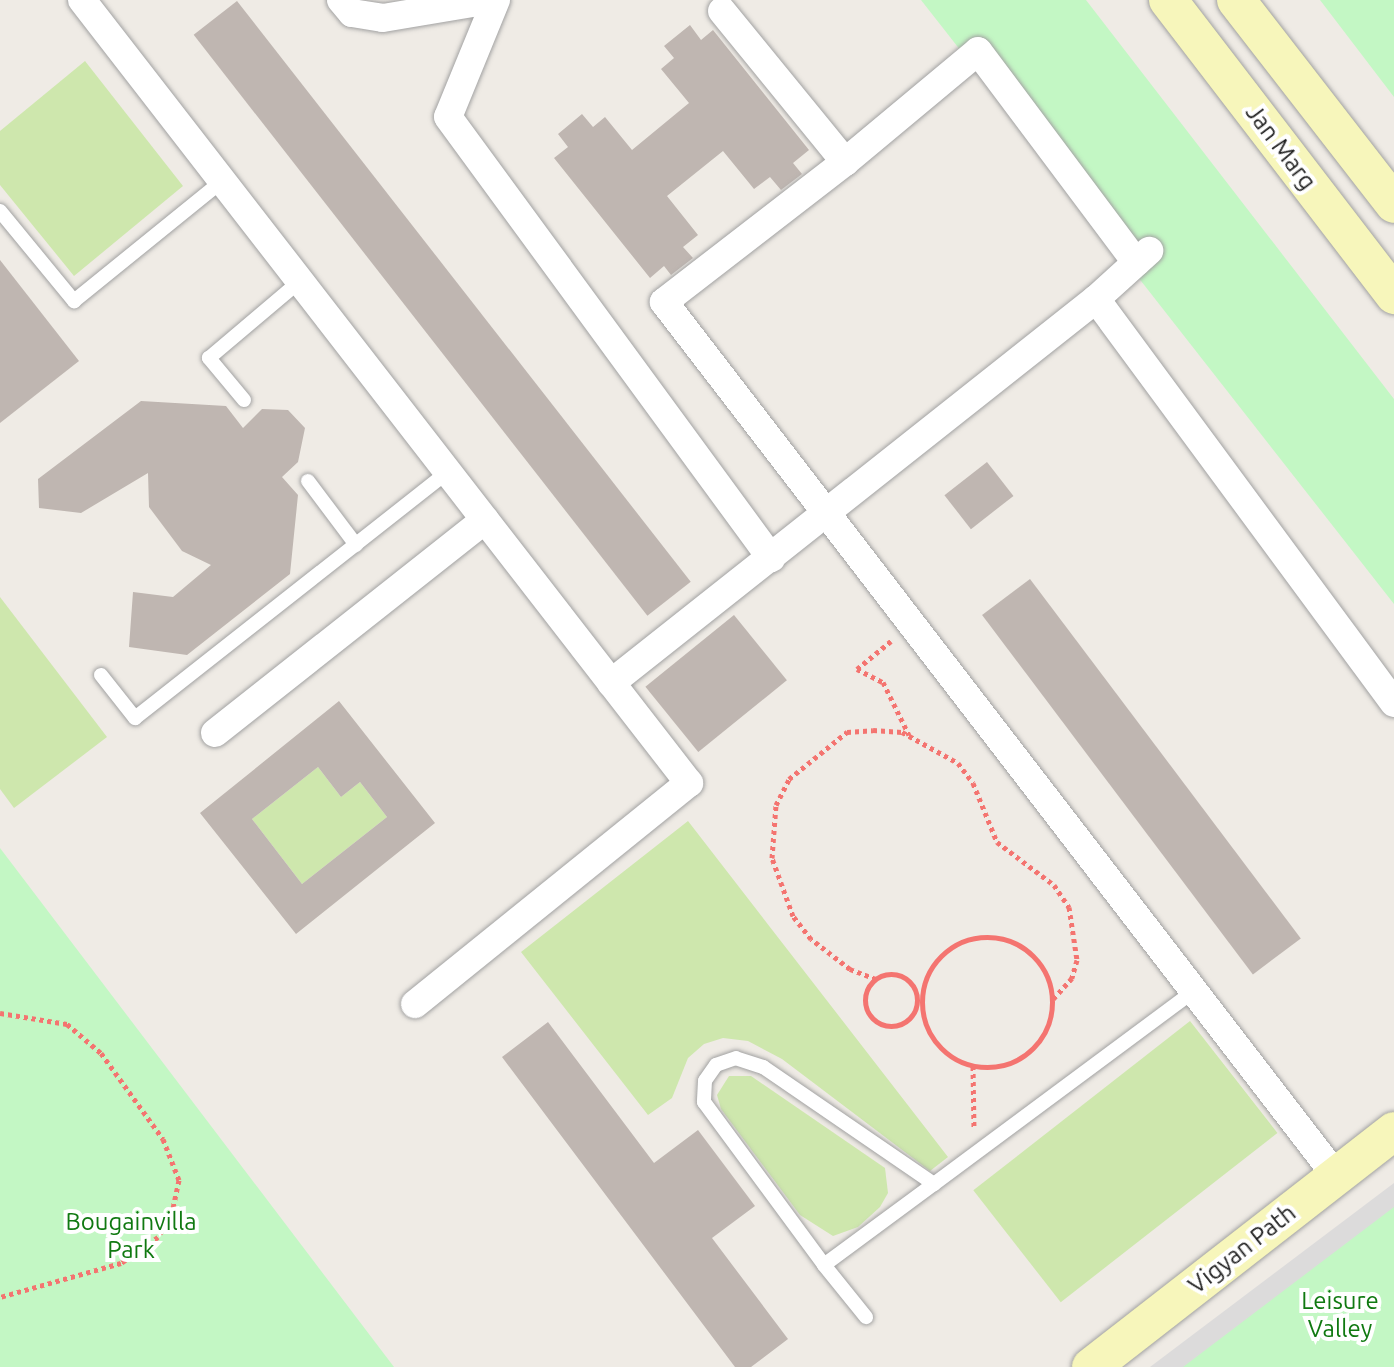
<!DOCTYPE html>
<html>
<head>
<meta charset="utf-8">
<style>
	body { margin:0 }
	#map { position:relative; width:1394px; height:1367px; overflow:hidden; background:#efebe5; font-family:Ubuntu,sans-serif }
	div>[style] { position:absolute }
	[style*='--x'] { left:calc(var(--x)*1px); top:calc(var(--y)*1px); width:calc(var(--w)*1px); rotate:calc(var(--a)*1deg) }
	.residential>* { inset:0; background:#dcdbdb }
	.grass>* { inset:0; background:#cee7ad; transform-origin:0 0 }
	.park>* { inset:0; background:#c3f7c4 }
	.building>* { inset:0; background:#bfb6b1; transform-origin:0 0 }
	.path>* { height:5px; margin-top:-2.5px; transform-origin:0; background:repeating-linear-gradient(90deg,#f47470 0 4px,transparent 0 8px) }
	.path>.ring { margin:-2.5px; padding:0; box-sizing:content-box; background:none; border:5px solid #f47470; border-radius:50% }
	.roads { filter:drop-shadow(0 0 2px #a2a2a2) drop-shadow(0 0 2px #a2a2a2) }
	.service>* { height:14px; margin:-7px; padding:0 7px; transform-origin:7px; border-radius:7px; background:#fff }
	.minor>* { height:28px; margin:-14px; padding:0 14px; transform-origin:14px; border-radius:14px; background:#fff }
	.secondary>* { height:38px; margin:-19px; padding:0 19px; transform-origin:19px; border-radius:19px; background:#f7f6bb }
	span { translate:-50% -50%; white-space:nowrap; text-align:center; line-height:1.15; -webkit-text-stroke:8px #fff; paint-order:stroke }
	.street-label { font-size:24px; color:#1e1e1e }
	.park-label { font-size:24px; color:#107911 }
</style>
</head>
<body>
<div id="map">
	<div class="residential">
		<i style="clip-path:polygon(1394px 1183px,1394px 1367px,1150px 1367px)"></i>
	</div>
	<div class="grass">
		<i style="clip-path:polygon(85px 61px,183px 186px,74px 276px,0 185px,0 131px)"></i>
		<i style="clip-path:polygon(0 597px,107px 737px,14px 808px,0 789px)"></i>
		<i style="clip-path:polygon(318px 767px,341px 797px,360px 782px,387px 817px,302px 884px,252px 819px)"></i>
		<i style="clip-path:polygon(688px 821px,948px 1157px,930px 1171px,782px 1059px,748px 1041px,723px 1038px,704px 1044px,688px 1058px,672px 1098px,648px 1115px,521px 952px)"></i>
		<i style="left:1190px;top:1021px;width:142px;height:275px;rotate:52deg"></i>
		<i style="clip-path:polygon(729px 1076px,751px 1076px,885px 1168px,888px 1193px,880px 1207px,858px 1227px,833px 1236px,800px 1215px,721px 1109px,717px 1095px)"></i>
	</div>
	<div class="park">
		<i style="clip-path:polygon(921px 0,1086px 0,1394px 399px,1394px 604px)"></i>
		<i style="clip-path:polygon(1320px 0,1394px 0,1394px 97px)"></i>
		<i style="clip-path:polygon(0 848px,394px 1367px,0 1367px)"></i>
		<i style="clip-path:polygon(1394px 1207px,1394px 1367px,1183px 1367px)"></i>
	</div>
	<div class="building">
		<i style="left:237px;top:1px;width:737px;height:55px;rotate:52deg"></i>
		<i style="clip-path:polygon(690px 25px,701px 40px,713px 30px,809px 150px,793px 163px,802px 174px,781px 190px,770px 177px,754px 189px,723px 151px,667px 196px,698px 235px,683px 247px,693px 258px,671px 275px,664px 266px,650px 278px,554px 158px,568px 147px,558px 134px,582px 114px,593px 127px,605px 117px,632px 150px,689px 103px,661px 69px,674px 58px,664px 46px)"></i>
		<i style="clip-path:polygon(0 260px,79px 361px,0 423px)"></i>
		<i style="clip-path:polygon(141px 401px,226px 406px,243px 428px,262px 409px,288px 410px,305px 428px,298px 462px,282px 477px,298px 495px,290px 574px,187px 655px,129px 647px,133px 592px,173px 597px,211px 565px,182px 551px,149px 507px,148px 473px,81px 513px,39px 508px,38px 479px)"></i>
		<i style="left:987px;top:462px;width:43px;height:54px;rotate:52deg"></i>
		<i style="left:1030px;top:579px;width:450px;height:60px;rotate:53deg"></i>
		<i style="left:734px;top:615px;width:84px;height:114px;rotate:51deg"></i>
		<i style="clip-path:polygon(evenodd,339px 701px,435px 823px,296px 934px,200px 813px,339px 701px,318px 767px,341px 797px,360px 782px,387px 817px,302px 884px,252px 819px,318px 767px)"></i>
		<i style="clip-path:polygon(548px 1022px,654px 1163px,698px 1130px,755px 1206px,712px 1238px,788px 1339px,751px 1367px,735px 1367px,502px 1057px)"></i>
	</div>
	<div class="path">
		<i style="--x:891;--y:641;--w:44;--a:140.5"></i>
		<i style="--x:857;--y:669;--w:29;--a:27"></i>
		<i style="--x:883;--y:682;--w:59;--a:63.9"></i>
		<i class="ring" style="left:922px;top:937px;width:125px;height:125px"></i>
		<i class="ring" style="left:865px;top:974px;width:47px;height:47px"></i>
		<i style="--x:876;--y:979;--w:28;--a:-159"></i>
		<i style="--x:850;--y:969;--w:49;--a:-142.4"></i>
		<i style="--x:811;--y:939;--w:29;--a:-128"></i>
		<i style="--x:793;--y:916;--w:62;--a:-109.9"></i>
		<i style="--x:772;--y:858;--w:53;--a:-85.7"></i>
		<i style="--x:776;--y:805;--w:29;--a:-63"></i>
		<i style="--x:789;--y:779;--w:75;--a:-39"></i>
		<i style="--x:847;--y:732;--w:26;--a:-4"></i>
		<i style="--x:873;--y:730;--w:29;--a:4"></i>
		<i style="--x:902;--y:732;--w:64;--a:29"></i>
		<i style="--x:958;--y:763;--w:25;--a:53"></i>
		<i style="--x:973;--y:783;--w:64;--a:67.9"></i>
		<i style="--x:997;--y:842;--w:71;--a:37"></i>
		<i style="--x:1054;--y:885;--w:27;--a:56"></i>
		<i style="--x:1069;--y:907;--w:54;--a:81.4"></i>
		<i style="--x:1077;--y:960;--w:19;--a:106"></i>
		<i style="--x:1072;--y:978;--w:28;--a:132"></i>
		<i style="--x:0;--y:1013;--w:68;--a:9.3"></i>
		<i style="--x:67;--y:1024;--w:45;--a:40.5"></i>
		<i style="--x:101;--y:1053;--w:106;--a:54.2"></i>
		<i style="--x:163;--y:1139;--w:44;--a:68.7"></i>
		<i style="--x:179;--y:1180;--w:30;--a:102"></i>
		<i style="--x:173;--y:1209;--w:32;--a:118"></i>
		<i style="--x:158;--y:1237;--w:45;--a:144.9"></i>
		<i style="--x:121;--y:1263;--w:126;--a:164.3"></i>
		<i style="--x:973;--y:1066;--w:62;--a:89.1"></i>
	</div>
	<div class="roads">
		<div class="service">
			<i style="--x:0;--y:211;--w:117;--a:50.6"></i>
			<i style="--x:74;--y:301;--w:191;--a:-39"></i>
			<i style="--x:244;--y:400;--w:55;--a:-129.8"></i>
			<i style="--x:209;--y:358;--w:119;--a:-40.2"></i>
			<i style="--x:308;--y:481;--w:80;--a:53.1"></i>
			<i style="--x:101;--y:675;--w:55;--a:51.7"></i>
			<i style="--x:135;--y:718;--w:398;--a:-38.2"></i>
			<i style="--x:934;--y:1184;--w:207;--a:-145.6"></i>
			<i style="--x:763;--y:1067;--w:28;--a:-162"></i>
			<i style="--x:736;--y:1058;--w:21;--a:161"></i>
			<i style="--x:716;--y:1065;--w:19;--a:125"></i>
			<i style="--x:705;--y:1081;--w:21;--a:93"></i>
			<i style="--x:704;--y:1102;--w:202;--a:53.6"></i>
			<i style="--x:824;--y:1265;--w:137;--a:-36.4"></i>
			<i style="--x:934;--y:1184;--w:324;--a:-36.6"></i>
			<i style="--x:824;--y:1265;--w:67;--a:51.1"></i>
		</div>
		<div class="minor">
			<i style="--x:82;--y:0;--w:991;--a:52.22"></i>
			<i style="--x:689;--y:783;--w:352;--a:141.1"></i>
			<i style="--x:341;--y:0;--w:17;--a:50"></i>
			<i style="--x:352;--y:13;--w:31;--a:9"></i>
			<i style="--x:383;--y:18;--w:109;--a:-9.5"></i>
			<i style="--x:496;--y:0;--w:126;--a:112.3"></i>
			<i style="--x:448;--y:117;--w:547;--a:53.78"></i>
			<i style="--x:722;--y:11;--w:195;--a:50.8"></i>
			<i style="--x:845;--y:162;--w:229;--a:142.3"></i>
			<i style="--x:664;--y:302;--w:1102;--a:52.44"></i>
			<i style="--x:845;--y:162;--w:173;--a:-39.8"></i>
			<i style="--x:978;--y:51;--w:264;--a:53.2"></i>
			<i style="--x:1096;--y:299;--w:72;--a:-42.2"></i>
			<i style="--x:611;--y:683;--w:619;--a:-38.37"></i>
			<i style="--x:1096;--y:299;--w:502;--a:53.59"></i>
			<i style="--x:215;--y:733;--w:344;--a:-38.3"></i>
		</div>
		<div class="secondary">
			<i style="--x:1168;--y:0;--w:372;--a:52.5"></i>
			<i style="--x:1236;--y:0;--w:258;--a:52.2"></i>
			<i style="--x:1091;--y:1367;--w:384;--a:-37.9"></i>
		</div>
	</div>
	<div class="street-label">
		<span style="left:1281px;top:147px;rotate:53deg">Jan Marg</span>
		<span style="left:1242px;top:1249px;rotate:-38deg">Vigyan Path</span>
	</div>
	<div class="park-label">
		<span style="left:131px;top:1236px">Bougainvilla<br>Park</span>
		<span style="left:1340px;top:1315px">Leisure<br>Valley</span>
	</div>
</div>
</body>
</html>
